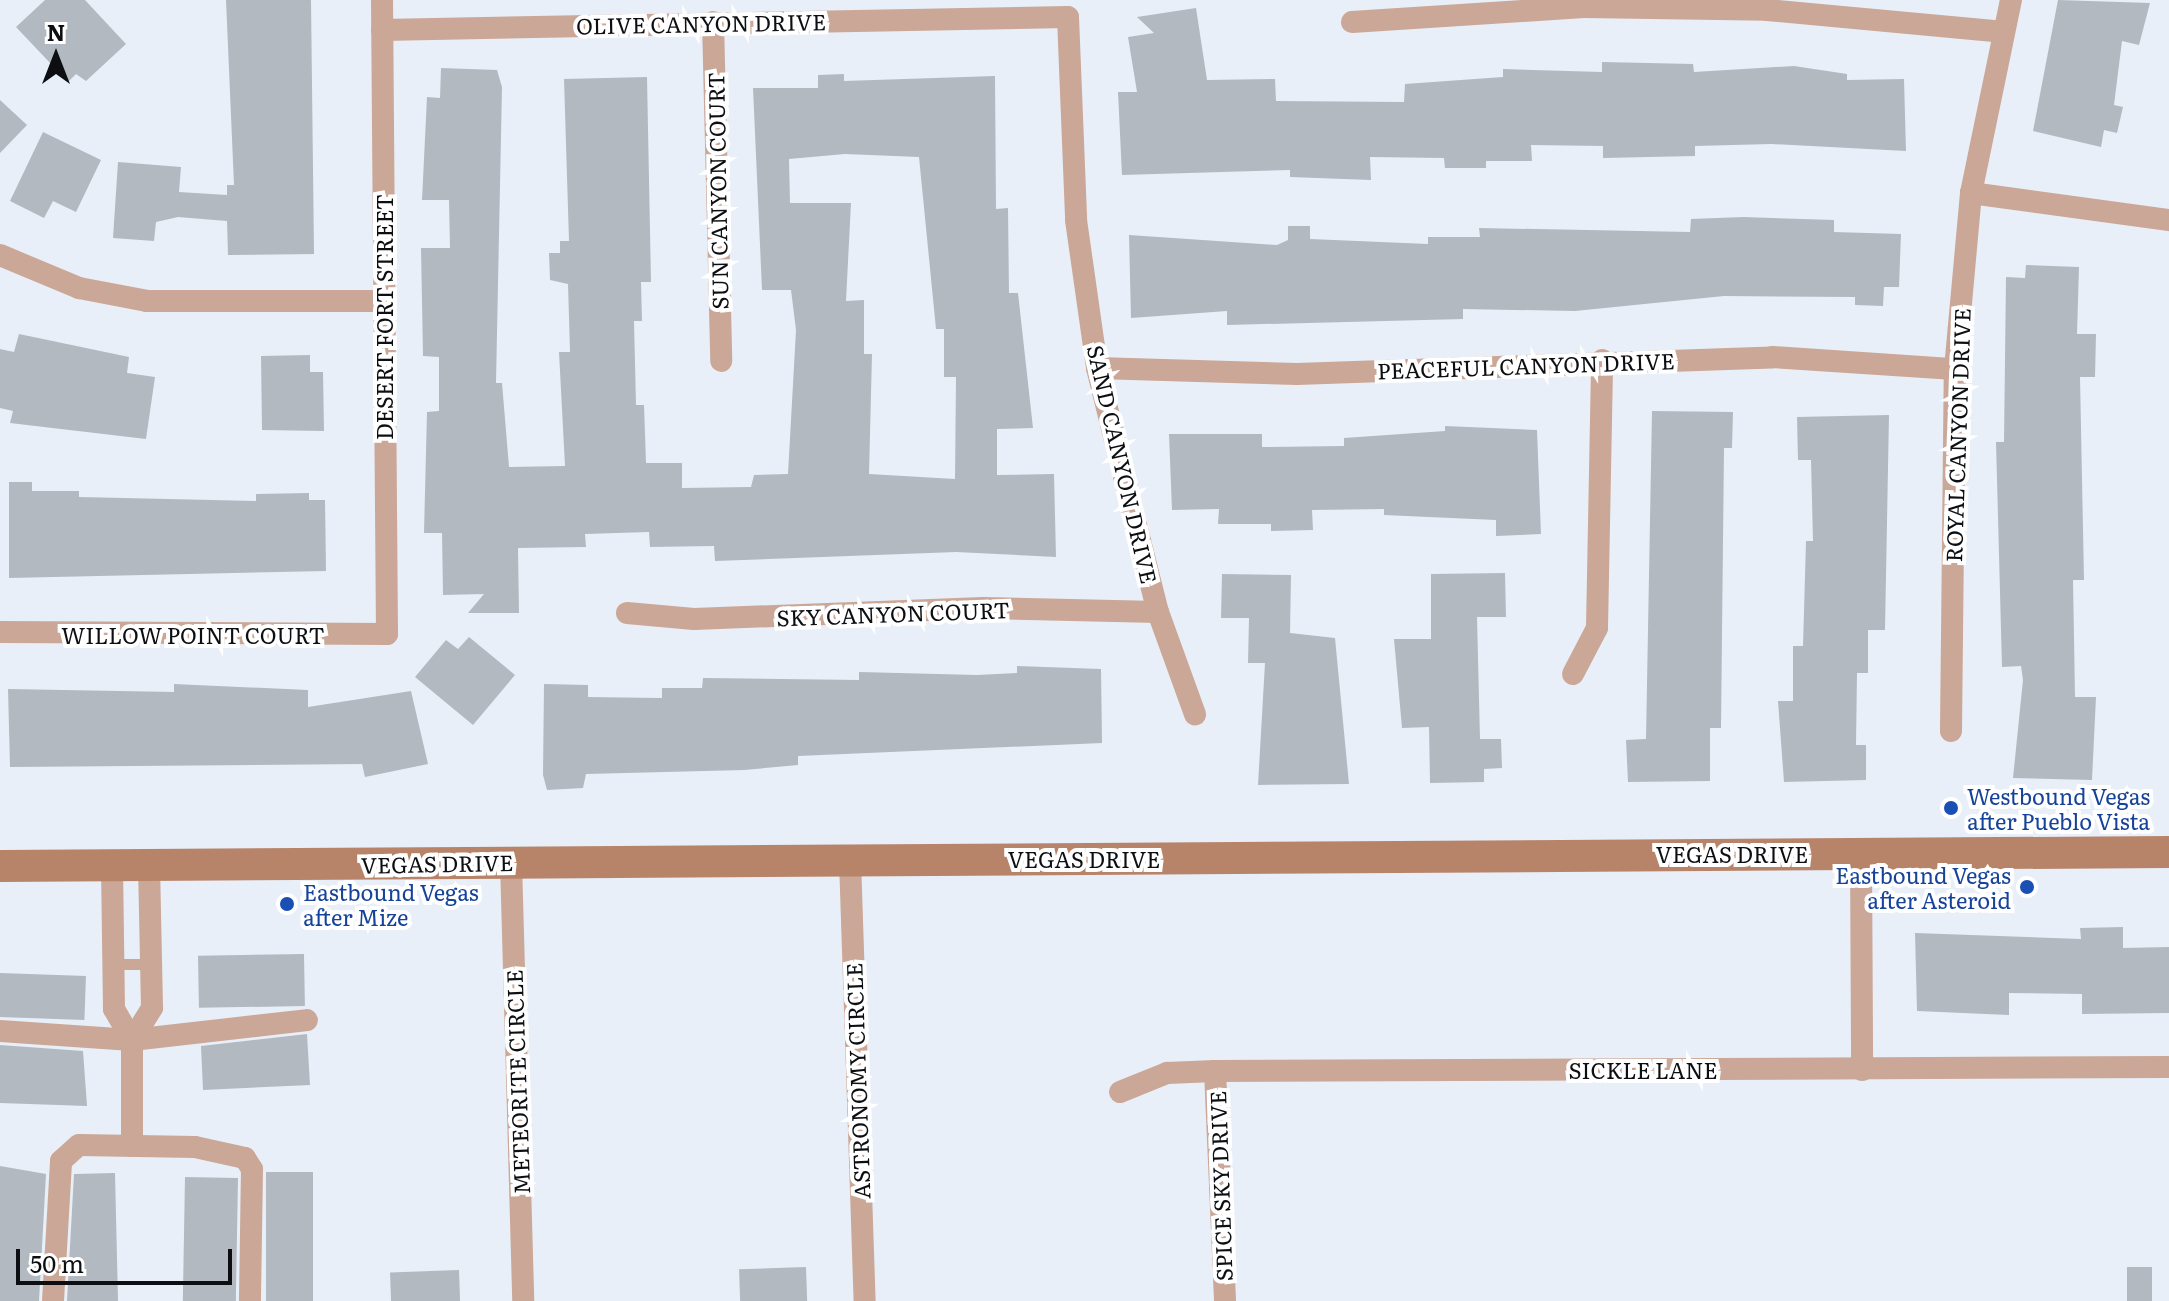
<!DOCTYPE html>
<html>
<head>
<meta charset="utf-8">
<style>
	body { margin:0 }
	#map { position:relative; width:2169px; height:1301px; overflow:hidden; background:#e8eff8; font-family:Literata,serif }
	div>[style] { position:absolute }
	[style*='--x'] { left:calc(var(--x)*1px); top:calc(var(--y)*1px); width:calc(var(--w)*1px); rotate:calc(var(--a)*1deg) }
	.building>* { inset:0; background:#b2b9c1; transform-origin:0 0 }
	.lane>* { height:11px; margin:-5.5px; padding:0 5.5px; transform-origin:5.5px; border-radius:5.5px; background:#caa796 }
	.street>* { height:22px; margin:-11px; padding:0 11px; transform-origin:11px; border-radius:11px; background:#caa796 }
	.secondary>* { height:32px; margin:-16px; padding:0 16px; transform-origin:16px; border-radius:16px; background:#b7846a }
	.dots>* { width:22px; height:22px; translate:-50% -50%; box-sizing:border-box; border:4px solid #fff; border-radius:50% }
	span { translate:-50% -50%; white-space:nowrap; text-align:center; line-height:1.15; -webkit-text-stroke:8px #fff; paint-order:stroke }
	.street-label { font-size:22px; color:#0c0e11 }
	.transit-label { font-size:22px; color:#164399 }
	.left { translate:0 -50%; text-align:left }
	.right { translate:-100% -50%; text-align:right }
	.north { position:absolute; left:16px; top:16px; width:80px; height:80px; -webkit-text-stroke:6px #fff; paint-order:stroke; rotate:0deg; font-size:22px; font-weight:700; line-height:32px; text-align:center; color:#0c0e11 }
	.north::after { content:''; display:block; margin:auto; width:28px; height:36px; background:#0c0e11; clip-path:polygon(50% 0,100% 100%,50% 72%,0 100%) }
	.scale { position:absolute; left:16px; top:1249px; width:216px; height:36px; box-sizing:border-box; border:4px solid #0c0e11; border-top:0; padding-left:10px; font-size:24px; line-height:28px; white-space:nowrap; color:#0c0e11; -webkit-text-stroke:6px #fff; paint-order:stroke }
</style>
</head>
<body>
<div id="map">
	<div class="building">
		<i style="clip-path:polygon(45px 0,85px 0,126px 44px,86px 81px,76px 74px,68px 82px,16px 27px)"></i>
		<i style="clip-path:polygon(226px 0,311px 0,314px 254px,228px 255px,227px 221px,178px 217px,156px 222px,154px 241px,113px 238px,118px 162px,181px 167px,179px 192px,227px 195px,227px 185px,234px 185px)"></i>
		<i style="clip-path:polygon(2058px 0,2150px 3px,2139px 45px,2122px 41px,2114px 105px,2123px 107px,2117px 133px,2104px 130px,2101px 147px,2033px 131px)"></i>
		<i style="clip-path:polygon(1196px 8px,1207px 80px,1275px 79px,1276px 101px,1404px 102px,1405px 84px,1503px 77px,1503px 69px,1602px 72px,1602px 62px,1693px 64px,1694px 72px,1794px 66px,1847px 74px,1847px 80px,1904px 79px,1906px 151px,1771px 144px,1695px 146px,1695px 156px,1603px 158px,1603px 146px,1531px 145px,1532px 161px,1486px 161px,1486px 168px,1445px 168px,1444px 158px,1370px 157px,1371px 180px,1290px 177px,1290px 170px,1122px 175px,1118px 92px,1137px 92px,1128px 37px,1154px 33px,1137px 17px)"></i>
		<i style="clip-path:polygon(evenodd,441px 68px,497px 70px,502px 87px,496px 383px,502px 383px,509px 467px,565px 466px,559px 352px,570px 352px,568px 284px,550px 280px,549px 253px,560px 253px,560px 241px,569px 241px,564px 79px,647px 77px,651px 282px,641px 282px,642px 321px,634px 321px,636px 405px,644px 405px,646px 463px,682px 463px,682px 488px,751px 487px,754px 475px,788px 474px,796px 330px,791px 290px,762px 290px,753px 88px,818px 88px,818px 75px,844px 74px,844px 81px,995px 76px,996px 209px,1008px 208px,1009px 293px,1018px 293px,1033px 428px,997px 429px,997px 475px,1054px 474px,1056px 557px,956px 552px,715px 561px,714px 546px,650px 547px,649px 532px,585px 534px,586px 547px,518px 548px,519px 613px,468px 613px,484px 594px,443px 595px,442px 533px,424px 533px,427px 412px,439px 411px,439px 357px,423px 356px,421px 248px,450px 248px,449px 200px,422px 200px,427px 97px,440px 98px,441px 68px,845px 154px,919px 157px,936px 329px,944px 329px,944px 377px,956px 377px,955px 479px,869px 474px,872px 354px,864px 354px,864px 300px,846px 301px,851px 203px,790px 203px,789px 159px,845px 154px)"></i>
		<i style="clip-path:polygon(0 100px,27px 125px,0 153px)"></i>
		<i style="clip-path:polygon(43px 132px,101px 160px,76px 212px,53px 201px,44px 218px,10px 201px)"></i>
		<i style="clip-path:polygon(1743px 217px,1834px 220px,1834px 232px,1901px 234px,1899px 287px,1884px 287px,1883px 306px,1855px 305px,1855px 297px,1724px 296px,1575px 311px,1463px 309px,1463px 319px,1227px 325px,1227px 311px,1131px 318px,1129px 235px,1277px 245px,1288px 240px,1288px 226px,1310px 226px,1310px 239px,1428px 244px,1428px 237px,1480px 237px,1479px 228px,1690px 232px,1691px 219px)"></i>
		<i style="clip-path:polygon(2026px 265px,2079px 267px,2077px 334px,2096px 334px,2095px 377px,2080px 377px,2084px 580px,2073px 580px,2075px 697px,2096px 697px,2092px 780px,2013px 778px,2023px 680px,2021px 666px,2002px 667px,1996px 442px,2004px 442px,2006px 277px,2025px 278px)"></i>
		<i style="clip-path:polygon(19px 334px,129px 357px,127px 373px,155px 377px,146px 439px,10px 423px,13px 411px,0 408px,0 349px,14px 352px)"></i>
		<i style="clip-path:polygon(310px 355px,310px 372px,323px 372px,324px 431px,262px 430px,261px 356px)"></i>
		<i style="clip-path:polygon(1652px 411px,1733px 412px,1732px 448px,1724px 448px,1721px 728px,1710px 728px,1710px 781px,1628px 782px,1626px 740px,1646px 739px)"></i>
		<i style="clip-path:polygon(1889px 415px,1885px 630px,1868px 630px,1868px 673px,1857px 673px,1856px 745px,1866px 745px,1866px 780px,1784px 782px,1778px 701px,1793px 701px,1793px 646px,1803px 646px,1806px 541px,1813px 541px,1811px 460px,1798px 460px,1797px 417px)"></i>
		<i style="clip-path:polygon(1445px 426px,1537px 430px,1541px 534px,1496px 536px,1496px 520px,1384px 515px,1384px 509px,1312px 510px,1313px 530px,1271px 531px,1271px 524px,1218px 524px,1219px 509px,1172px 510px,1169px 434px,1262px 434px,1262px 447px,1344px 446px,1344px 438px,1445px 431px)"></i>
		<i style="clip-path:polygon(9px 482px,32px 482px,32px 491px,79px 491px,79px 497px,256px 501px,256px 494px,309px 493px,309px 500px,325px 500px,326px 571px,9px 578px)"></i>
		<i style="clip-path:polygon(1505px 573px,1506px 617px,1477px 617px,1480px 739px,1501px 739px,1502px 768px,1484px 769px,1484px 782px,1430px 783px,1429px 727px,1402px 728px,1394px 639px,1431px 639px,1431px 574px)"></i>
		<i style="clip-path:polygon(1222px 574px,1291px 575px,1290px 633px,1335px 638px,1349px 784px,1258px 785px,1265px 663px,1248px 663px,1249px 618px,1221px 618px)"></i>
		<i style="clip-path:polygon(469px 637px,515px 675px,473px 725px,415px 677px,446px 640px,458px 649px)"></i>
		<i style="clip-path:polygon(1017px 666px,1101px 669px,1102px 743px,798px 756px,798px 765px,744px 770px,586px 774px,583px 788px,547px 790px,543px 775px,544px 684px,588px 685px,588px 697px,662px 698px,662px 688px,702px 688px,703px 678px,859px 680px,859px 672px,977px 675px,1017px 673px)"></i>
		<i style="clip-path:polygon(174px 684px,308px 690px,308px 707px,411px 691px,428px 764px,365px 777px,362px 764px,10px 767px,8px 689px,174px 692px)"></i>
		<i style="clip-path:polygon(2123px 927px,2123px 948px,2169px 947px,2169px 1013px,2082px 1014px,2082px 994px,2009px 993px,2009px 1015px,1917px 1011px,1915px 933px,2081px 939px,2080px 928px)"></i>
		<i style="left:304px;top:954px;width:52px;height:106px;rotate:89deg"></i>
		<i style="left:0;top:973px;width:86px;height:44px;rotate:2deg"></i>
		<i style="clip-path:polygon(307px 1034px,310px 1085px,203px 1090px,201px 1046px)"></i>
		<i style="clip-path:polygon(0 1045px,83px 1051px,87px 1106px,0 1103px)"></i>
		<i style="clip-path:polygon(0 1166px,46px 1174px,39px 1301px,0 1301px)"></i>
		<i style="left:266px;top:1172px;width:47px;height:129px"></i>
		<i style="clip-path:polygon(115px 1173px,118px 1301px,67px 1301px,74px 1174px)"></i>
		<i style="left:185px;top:1177px;width:53px;height:124px;rotate:1deg"></i>
		<i style="left:806px;top:1267px;width:34px;height:67px;rotate:88deg"></i>
		<i style="left:2152px;top:1267px;width:34px;height:25px;rotate:90deg"></i>
		<i style="left:459px;top:1270px;width:31px;height:69px;rotate:88deg"></i>
	</div>
	<div class="lane">
		<i style="--x:113;--y:964;--w:38;--a:0"></i>
	</div>
	<div class="street">
		<i style="--x:713;--y:22;--w:339;--a:88.6"></i>
		<i style="--x:1352;--y:22;--w:232;--a:-3.7"></i>
		<i style="--x:1584;--y:7;--w:183;--a:0.9"></i>
		<i style="--x:1767;--y:10;--w:236;--a:5.3"></i>
		<i style="--x:382;--y:30;--w:686;--a:-1.09"></i>
		<i style="--x:1068;--y:17;--w:203;--a:87.7"></i>
		<i style="--x:1076;--y:220;--w:149;--a:81.9"></i>
		<i style="--x:1097;--y:368;--w:252;--a:76"></i>
		<i style="--x:1158;--y:612;--w:109;--a:70.1"></i>
		<i style="--x:1971;--y:193;--w:200;--a:7.8"></i>
		<i style="--x:0;--y:255;--w:86;--a:22.7"></i>
		<i style="--x:79;--y:288;--w:69;--a:10.8"></i>
		<i style="--x:147;--y:301;--w:237;--a:0"></i>
		<i style="--x:1097;--y:368;--w:200;--a:1.7"></i>
		<i style="--x:1297;--y:374;--w:475;--a:-2"></i>
		<i style="--x:1772;--y:357;--w:183;--a:3.8"></i>
		<i style="--x:627;--y:613;--w:67;--a:5.1"></i>
		<i style="--x:694;--y:619;--w:289;--a:-2.2"></i>
		<i style="--x:983;--y:608;--w:175;--a:1.3"></i>
		<i style="--x:0;--y:632;--w:387;--a:0.3"></i>
		<i style="--x:387;--y:634;--w:634;--a:-90.45"></i>
		<i style="--x:1573;--y:674;--w:52;--a:-62.4"></i>
		<i style="--x:1597;--y:628;--w:268;--a:-88.9"></i>
		<i style="--x:1951;--y:731;--w:362;--a:-89.4"></i>
		<i style="--x:1955;--y:369;--w:177;--a:-84.8"></i>
		<i style="--x:1971;--y:193;--w:197;--a:-78.3"></i>
		<i style="--x:1861;--y:853;--w:217;--a:89.7"></i>
		<i style="--x:850;--y:860;--w:441;--a:88.1"></i>
		<i style="--x:511;--y:862;--w:439;--a:88.4"></i>
		<i style="--x:112;--y:866;--w:143;--a:89.2"></i>
		<i style="--x:114;--y:1009;--w:36;--a:60"></i>
		<i style="--x:132;--y:1040;--w:106;--a:90"></i>
		<i style="--x:0;--y:1031;--w:132;--a:3.9"></i>
		<i style="--x:132;--y:1040;--w:176;--a:-6.5"></i>
		<i style="--x:132;--y:1040;--w:38;--a:-58"></i>
		<i style="--x:152;--y:1008;--w:142;--a:-91.2"></i>
		<i style="--x:1215;--y:1071;--w:230;--a:87.5"></i>
		<i style="--x:1120;--y:1092;--w:51;--a:-22"></i>
		<i style="--x:1167;--y:1073;--w:48;--a:-2.4"></i>
		<i style="--x:1215;--y:1071;--w:954;--a:-0.24"></i>
		<i style="--x:53;--y:1301;--w:140;--a:-86.7"></i>
		<i style="--x:61;--y:1161;--w:24;--a:-42"></i>
		<i style="--x:79;--y:1145;--w:116;--a:1"></i>
		<i style="--x:195;--y:1147;--w:51;--a:12.4"></i>
		<i style="--x:245;--y:1158;--w:13;--a:58"></i>
		<i style="--x:252;--y:1169;--w:132;--a:90.9"></i>
	</div>
	<div class="secondary">
		<i style="--x:0;--y:866;--w:2169;--a:-0.37"></i>
	</div>
	<div class="dots">
		<i style="left:1951px;top:808px;background:#1a4fb4"></i>
		<i style="left:2027px;top:887px;background:#1a4fb4"></i>
		<i style="left:287px;top:904px;background:#1a4fb4"></i>
	</div>
	<div class="street-label">
		<span style="left:701px;top:23px;rotate:-1deg">OLIVE CANYON DRIVE</span>
		<span style="left:717px;top:191px;rotate:-91deg">SUN CANYON COURT</span>
		<span style="left:384px;top:317px;rotate:-90deg">DESERT FORT STREET</span>
		<span style="left:1526px;top:365px;rotate:-2deg">PEACEFUL CANYON DRIVE</span>
		<span style="left:1957px;top:435px;rotate:-88deg">ROYAL CANYON DRIVE</span>
		<span style="left:1123px;top:464px;rotate:77deg">SAND CANYON DRIVE</span>
		<span style="left:893px;top:613px;rotate:-2deg">SKY CANYON COURT</span>
		<span style="left:193px;top:635px">WILLOW POINT COURT</span>
		<span style="left:1732px;top:854px">VEGAS DRIVE</span>
		<span style="left:1084px;top:859px">VEGAS DRIVE</span>
		<span style="left:437px;top:863px;rotate:-1deg">VEGAS DRIVE</span>
		<span style="left:1643px;top:1070px">SICKLE LANE</span>
		<span style="left:857px;top:1081px;rotate:-92deg">ASTRONOMY CIRCLE</span>
		<span style="left:517px;top:1082px;rotate:-92deg">METEORITE CIRCLE</span>
		<span style="left:1220px;top:1186px;rotate:-92deg">SPICE SKY DRIVE</span>
	</div>
	<div class="transit-label">
		<span class="left" style="left:1967px;top:808px">Westbound Vegas<br>after Pueblo Vista</span>
		<span class="right" style="left:2011px;top:887px">Eastbound Vegas<br>after Asteroid</span>
		<span class="left" style="left:303px;top:904px">Eastbound Vegas<br>after Mize</span>
	</div>
	<div class="north">N</div>
	<div class="scale">50 m</div>
</div>
</body>
</html>
